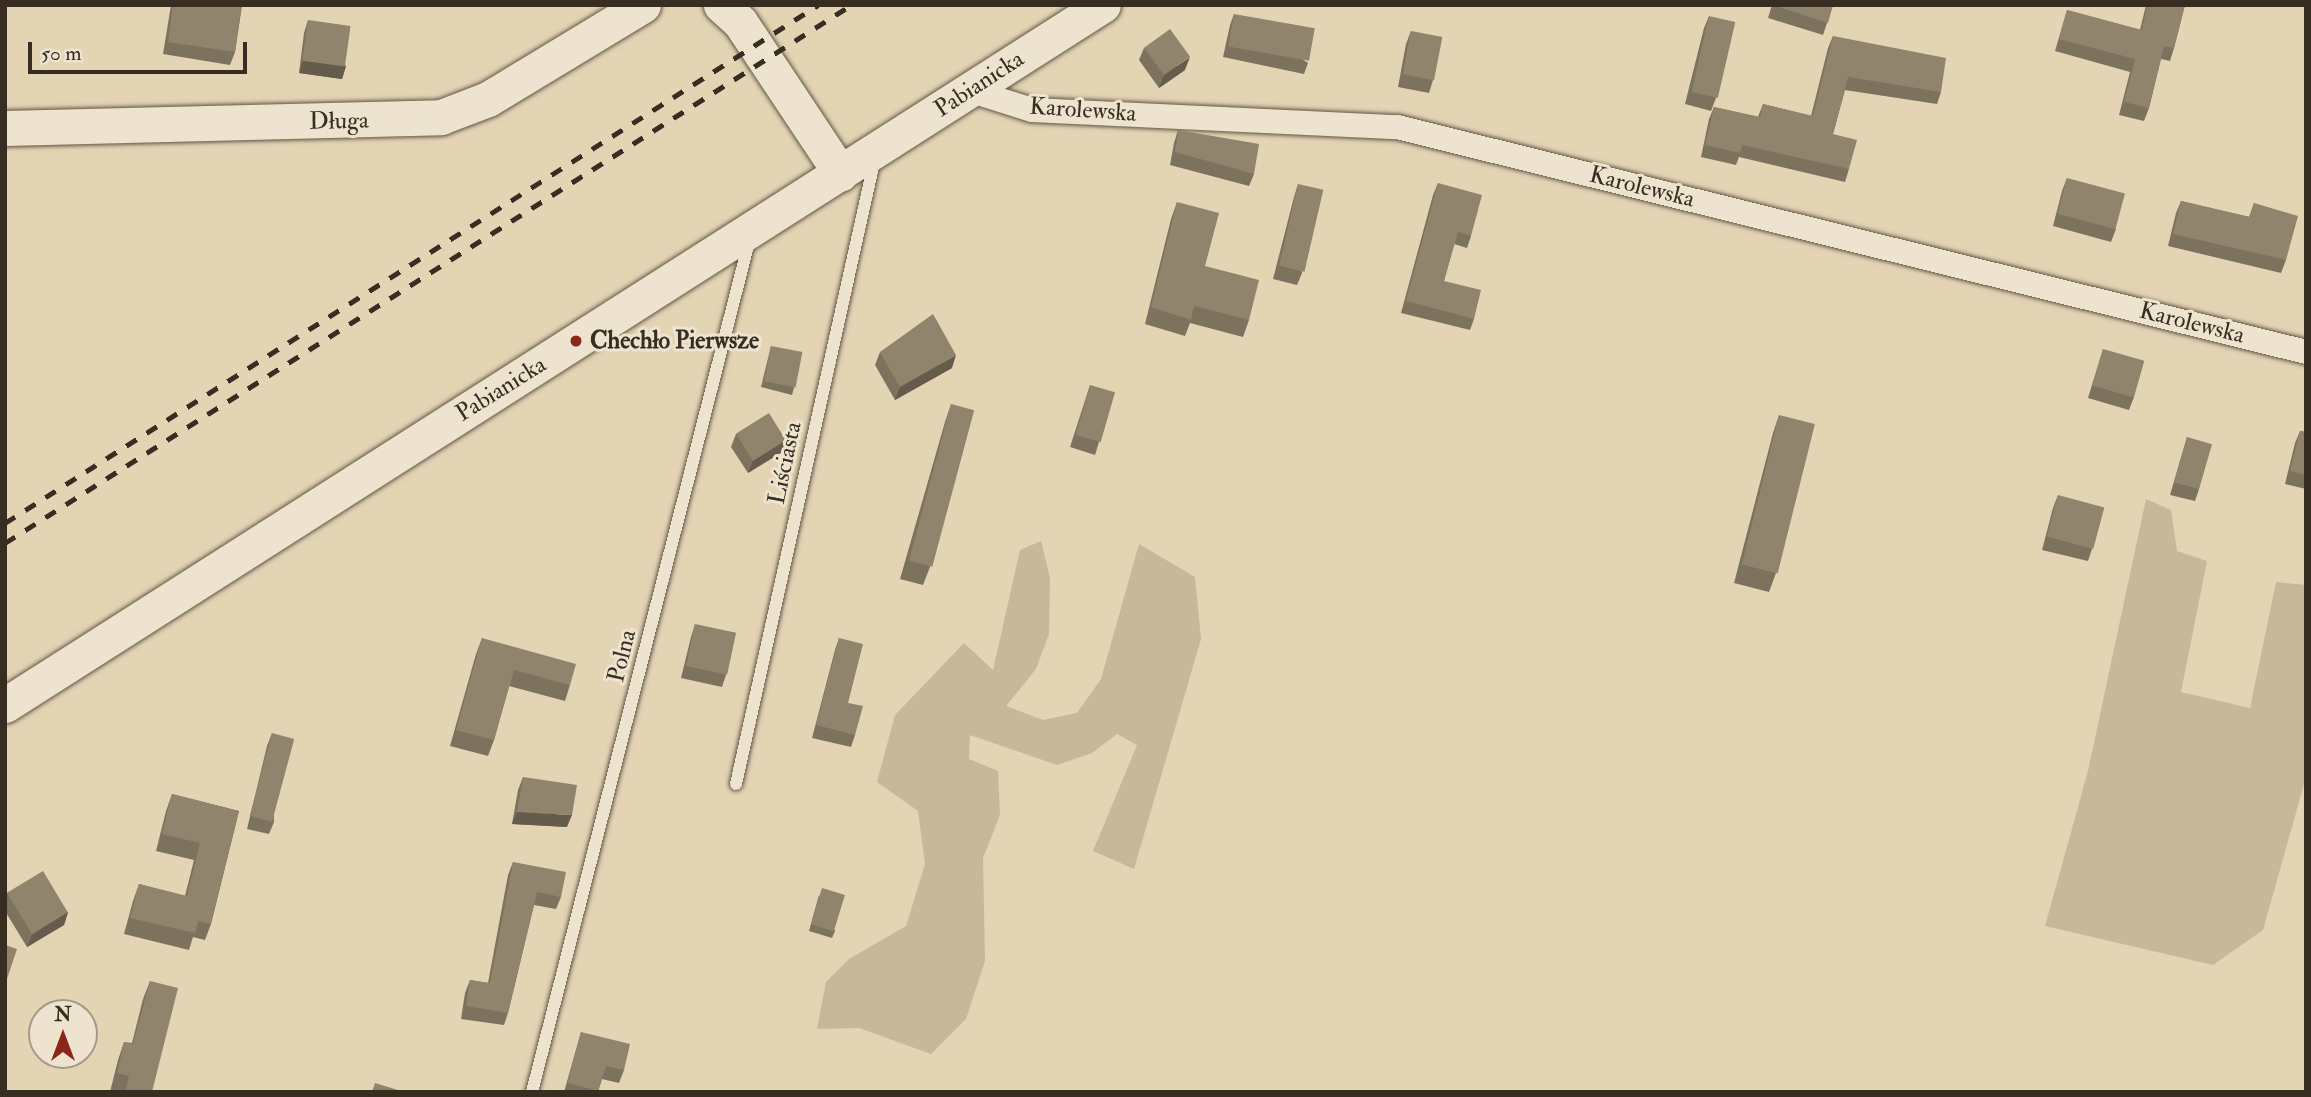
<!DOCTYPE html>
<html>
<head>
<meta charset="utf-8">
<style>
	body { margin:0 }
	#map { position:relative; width:2311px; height:1097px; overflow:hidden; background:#e3d4b3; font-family:"IM FELL Double Pica",serif }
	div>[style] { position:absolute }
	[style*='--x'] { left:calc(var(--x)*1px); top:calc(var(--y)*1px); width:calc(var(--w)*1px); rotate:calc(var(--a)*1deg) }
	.green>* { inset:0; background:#c6b89a }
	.roads { filter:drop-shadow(0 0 2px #625746) drop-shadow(0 0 2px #625746) }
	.lane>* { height:12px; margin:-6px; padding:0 6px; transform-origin:6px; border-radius:6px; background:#ede3ce }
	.street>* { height:24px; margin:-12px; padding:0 12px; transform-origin:12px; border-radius:12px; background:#ede3ce }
	.secondary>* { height:35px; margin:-17.5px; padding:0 17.5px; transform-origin:17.5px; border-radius:17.5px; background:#ede3ce }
	.rail>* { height:5px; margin-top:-2.5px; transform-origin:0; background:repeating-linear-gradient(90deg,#372d21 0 12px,transparent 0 24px) }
	.wall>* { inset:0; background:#7c725e }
	.shaded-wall>* { inset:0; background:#655c4c }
	.building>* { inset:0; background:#90846d; transform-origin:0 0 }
	.dots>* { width:19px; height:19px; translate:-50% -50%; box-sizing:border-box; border:4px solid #ede3ce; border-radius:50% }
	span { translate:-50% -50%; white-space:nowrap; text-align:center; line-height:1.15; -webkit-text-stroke:6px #ede3ce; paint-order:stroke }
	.street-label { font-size:24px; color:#372d21 }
	.poi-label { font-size:24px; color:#372d21; font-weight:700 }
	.left { translate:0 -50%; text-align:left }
	.frame { position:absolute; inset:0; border:7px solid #372d21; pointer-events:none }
	.north { position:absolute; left:28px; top:999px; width:70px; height:70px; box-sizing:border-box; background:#ede3ce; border:2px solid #a49a89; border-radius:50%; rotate:0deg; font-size:19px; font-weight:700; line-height:28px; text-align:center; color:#372d21 }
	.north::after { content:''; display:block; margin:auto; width:24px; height:32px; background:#8f2418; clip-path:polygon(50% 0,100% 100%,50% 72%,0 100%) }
	.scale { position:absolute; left:28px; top:42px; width:219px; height:32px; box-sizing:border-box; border:4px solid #372d21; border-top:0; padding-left:9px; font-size:21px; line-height:24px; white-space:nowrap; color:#372d21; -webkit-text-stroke:5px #ede3ce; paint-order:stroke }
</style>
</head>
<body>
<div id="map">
	<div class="green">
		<i style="clip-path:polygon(2146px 499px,2171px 510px,2177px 551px,2207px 561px,2181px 692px,2250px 708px,2276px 582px,2306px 585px,2306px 777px,2263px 930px,2213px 965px,2045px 926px,2088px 771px)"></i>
		<i style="clip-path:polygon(1041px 541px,1050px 578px,1049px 634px,1036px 669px,1006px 706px,1043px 720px,1077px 713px,1101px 679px,1139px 544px,1195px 577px,1201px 639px,1134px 869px,1093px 851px,1137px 745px,1117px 734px,1092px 753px,1057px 765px,970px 735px,969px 759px,998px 771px,1000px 815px,983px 858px,985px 961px,966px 1019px,931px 1054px,859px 1028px,817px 1029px,826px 982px,849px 959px,906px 926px,925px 864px,918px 811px,877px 782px,895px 715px,964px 643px,993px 670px,1020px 550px)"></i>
	</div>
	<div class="roads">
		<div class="lane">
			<i style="--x:736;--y:784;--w:641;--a:-77.48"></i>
			<i style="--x:532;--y:1092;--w:881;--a:-75.68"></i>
		</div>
		<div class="street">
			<i style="--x:969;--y:90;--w:66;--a:17.6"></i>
			<i style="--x:1032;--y:110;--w:365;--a:2.7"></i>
			<i style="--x:1397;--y:127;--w:936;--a:13.9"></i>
		</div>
		<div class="secondary">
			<i style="--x:721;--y:5;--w:25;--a:42"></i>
			<i style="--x:740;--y:22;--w:182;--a:56.4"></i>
			<i style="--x:5;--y:128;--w:436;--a:-1.4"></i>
			<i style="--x:441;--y:117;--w:50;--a:-21"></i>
			<i style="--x:488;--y:99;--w:181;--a:-31.2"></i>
			<i style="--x:5;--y:705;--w:1302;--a:-32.52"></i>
		</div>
	</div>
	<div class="rail">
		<i style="--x:5;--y:523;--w:964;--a:-32.5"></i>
		<i style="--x:5;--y:543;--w:1003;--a:-32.45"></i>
	</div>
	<div class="wall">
		<i style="clip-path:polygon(171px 5px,242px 5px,235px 52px,230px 65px,163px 54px)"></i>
		<i style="clip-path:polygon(1772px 5px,1833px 5px,1823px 35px,1768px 18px)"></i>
		<i style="clip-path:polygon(2146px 5px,2185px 5px,2174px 48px,2170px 61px,2161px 59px,2149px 108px,2144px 121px,2119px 115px,2130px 72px,2055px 51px,2067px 10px,2140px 30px)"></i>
		<i style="clip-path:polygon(1234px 14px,1308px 63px,1304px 74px,1223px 57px,1230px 25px)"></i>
		<i style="clip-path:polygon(1709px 16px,1716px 98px,1711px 111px,1685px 104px,1704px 28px)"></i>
		<i style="clip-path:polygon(308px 20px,346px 66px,342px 79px,299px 73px,304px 33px)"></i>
		<i style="clip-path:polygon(1411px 31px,1433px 80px,1429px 93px,1398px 87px,1406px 44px)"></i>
		<i style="clip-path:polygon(1833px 36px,1941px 92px,1937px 104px,1845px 90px,1833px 134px,1849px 169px,1845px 182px,1739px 157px,1736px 165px,1701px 157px,1709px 119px,1714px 107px,1758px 117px,1763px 104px,1811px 116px,1828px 48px)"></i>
		<i style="clip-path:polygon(1144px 48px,1185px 70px,1159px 88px,1139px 60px)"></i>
		<i style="clip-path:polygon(1178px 130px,1254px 174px,1249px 186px,1170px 165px,1174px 143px)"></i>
		<i style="clip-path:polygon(2067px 178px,2116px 229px,2111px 242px,2053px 226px,2062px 191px)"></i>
		<i style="clip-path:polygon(1438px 183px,1471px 236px,1467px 248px,1454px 244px,1444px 281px,1474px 319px,1470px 330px,1401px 313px,1433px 195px)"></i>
		<i style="clip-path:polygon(1298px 184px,1302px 273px,1297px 285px,1273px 279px,1294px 197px)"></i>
		<i style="clip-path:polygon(2181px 201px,2249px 217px,2254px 203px,2286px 260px,2281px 273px,2168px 246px,2176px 213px)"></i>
		<i style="clip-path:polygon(1177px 202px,1205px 266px,1249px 320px,1243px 337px,1190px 323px,1185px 336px,1145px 324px,1171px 219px)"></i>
		<i style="clip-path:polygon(771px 346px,794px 388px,792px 395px,761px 387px)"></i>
		<i style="clip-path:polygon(2103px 349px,2134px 397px,2129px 410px,2088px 398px)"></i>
		<i style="clip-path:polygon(880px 352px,952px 368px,895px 400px,875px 365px)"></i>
		<i style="clip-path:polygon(1090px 385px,1099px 442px,1095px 455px,1070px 447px)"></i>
		<i style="clip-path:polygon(951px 404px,930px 567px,923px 585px,900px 579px,945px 422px)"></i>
		<i style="clip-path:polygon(1779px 415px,1776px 573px,1769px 592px,1734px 583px,1773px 433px)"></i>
		<i style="clip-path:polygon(2300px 431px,2306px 432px,2306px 489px,2285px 484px,2295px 443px)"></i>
		<i style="clip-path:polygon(736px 434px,786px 440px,782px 452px,748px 473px,731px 447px)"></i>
		<i style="clip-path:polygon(2187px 437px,2199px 489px,2195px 501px,2170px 495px)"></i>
		<i style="clip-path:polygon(2058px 495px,2092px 549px,2088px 561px,2042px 550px,2053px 508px)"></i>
		<i style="clip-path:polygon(695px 624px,726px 675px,722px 687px,681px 678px,691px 637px)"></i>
		<i style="clip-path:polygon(482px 638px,570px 685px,565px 701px,509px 686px,494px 740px,488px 756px,450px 746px,476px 654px)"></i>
		<i style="clip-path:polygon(839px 638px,848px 703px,855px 735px,851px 747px,812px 738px,835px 650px)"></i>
		<i style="clip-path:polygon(272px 733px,274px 822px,269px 834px,247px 829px,267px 746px)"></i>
		<i style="clip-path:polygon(523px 777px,567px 827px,512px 824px,518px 790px)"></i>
		<i style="clip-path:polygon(172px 794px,239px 811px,211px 924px,205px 940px,193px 937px,189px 950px,124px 934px,133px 901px,139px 884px,185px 896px,194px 860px,156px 851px,166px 811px)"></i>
		<i style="clip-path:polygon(513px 862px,561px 897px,556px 909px,534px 905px,508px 1013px,504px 1025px,461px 1019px,465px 993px,470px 980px,488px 983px,508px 875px)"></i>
		<i style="clip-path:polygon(7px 893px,68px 912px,64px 925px,27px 947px,5px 911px,5px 897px)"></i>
		<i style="clip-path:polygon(819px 895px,835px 931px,832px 938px,809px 931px)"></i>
		<i style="clip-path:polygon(150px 981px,152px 1092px,110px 1092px,118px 1060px,124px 1042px,132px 1043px,143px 999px)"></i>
		<i style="clip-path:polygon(581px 1032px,624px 1070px,619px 1083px,602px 1079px,598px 1092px,564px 1092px)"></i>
	</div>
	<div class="shaded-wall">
		<i style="clip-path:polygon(1190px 57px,1185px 70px,1159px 88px,1164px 75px)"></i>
		<i style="clip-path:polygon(303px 61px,346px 66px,342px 79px,299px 73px)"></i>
		<i style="clip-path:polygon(956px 355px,952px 368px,895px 400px,900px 387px)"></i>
		<i style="clip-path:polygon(786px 440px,782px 452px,748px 473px,753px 461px)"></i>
		<i style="clip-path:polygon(517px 812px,572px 815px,567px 827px,512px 824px)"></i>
		<i style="clip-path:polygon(68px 912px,64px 925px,27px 947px,32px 935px)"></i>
	</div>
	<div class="building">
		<i style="clip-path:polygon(173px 5px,242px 5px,235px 52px,168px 42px)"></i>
		<i style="clip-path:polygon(1773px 5px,1833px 5px,1828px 23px)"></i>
		<i style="clip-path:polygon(2147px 5px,2185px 5px,2174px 48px,2164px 46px,2149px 108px,2124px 102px,2135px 59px,2059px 39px,2067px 10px,2142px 30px)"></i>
		<i style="left:1234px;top:14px;width:82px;height:33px;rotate:10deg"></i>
		<i style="left:1709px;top:16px;width:27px;height:78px;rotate:13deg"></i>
		<i style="left:308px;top:20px;width:43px;height:41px;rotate:8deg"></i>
		<i style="left:1170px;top:29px;width:34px;height:32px;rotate:54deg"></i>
		<i style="left:1411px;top:31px;width:32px;height:44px;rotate:11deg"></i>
		<i style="clip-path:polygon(1833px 36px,1946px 58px,1941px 92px,1848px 77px,1833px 134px,1857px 140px,1849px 169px,1742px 145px,1740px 153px,1705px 145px,1714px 107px,1760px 117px,1763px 104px,1813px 116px)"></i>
		<i style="clip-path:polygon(1178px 130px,1259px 144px,1254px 174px,1175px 152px)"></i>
		<i style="left:2067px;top:178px;width:60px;height:37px;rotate:15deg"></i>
		<i style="clip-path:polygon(1438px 183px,1482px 195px,1471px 236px,1458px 232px,1444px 281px,1481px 290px,1474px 319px,1406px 301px)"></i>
		<i style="left:1298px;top:184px;width:26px;height:84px;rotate:13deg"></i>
		<i style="clip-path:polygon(2181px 201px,2250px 217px,2254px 203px,2298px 216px,2286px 260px,2173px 234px)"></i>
		<i style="clip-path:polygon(1177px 202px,1219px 213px,1205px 266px,1259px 280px,1249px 320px,1194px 306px,1191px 320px,1151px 307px)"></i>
		<i style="clip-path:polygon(933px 314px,956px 355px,900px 387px,880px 352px)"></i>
		<i style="left:771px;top:346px;width:32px;height:36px;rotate:11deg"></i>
		<i style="left:2103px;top:349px;width:43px;height:38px;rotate:16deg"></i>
		<i style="left:1090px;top:385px;width:26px;height:52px;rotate:16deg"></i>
		<i style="left:951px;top:404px;width:24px;height:162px;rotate:15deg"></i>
		<i style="left:769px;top:413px;width:32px;height:39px;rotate:58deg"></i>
		<i style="left:1779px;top:415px;width:37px;height:154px;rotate:14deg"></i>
		<i style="clip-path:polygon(2300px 431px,2306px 432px,2306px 475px,2290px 471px)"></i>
		<i style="left:2187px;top:437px;width:26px;height:47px;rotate:16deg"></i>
		<i style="left:2058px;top:495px;width:48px;height:43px;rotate:15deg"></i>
		<i style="left:695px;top:624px;width:42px;height:43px;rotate:12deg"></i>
		<i style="clip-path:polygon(482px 638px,576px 664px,570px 685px,514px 670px,494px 740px,456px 730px)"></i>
		<i style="clip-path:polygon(839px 638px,863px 644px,848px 703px,863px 706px,855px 735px,816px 725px)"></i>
		<i style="left:272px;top:733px;width:23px;height:86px;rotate:15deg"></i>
		<i style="clip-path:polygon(523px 777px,577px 785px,572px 815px,517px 812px)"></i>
		<i style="clip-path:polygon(172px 794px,239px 811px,211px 924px,198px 921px,195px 933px,130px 918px,139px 884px,187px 896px,200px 843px,162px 834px)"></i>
		<i style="clip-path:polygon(513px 862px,566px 872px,561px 897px,537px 892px,508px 1013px,466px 1006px,470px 980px,490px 983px)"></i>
		<i style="left:43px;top:871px;width:48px;height:42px;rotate:59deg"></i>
		<i style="left:822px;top:888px;width:24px;height:38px;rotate:17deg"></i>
		<i style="clip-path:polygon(5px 945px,17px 949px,7px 979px,5px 979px)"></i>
		<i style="clip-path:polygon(150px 981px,178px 988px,152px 1092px,125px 1092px,129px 1076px,117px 1073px,124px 1042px,133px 1044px)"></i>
		<i style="clip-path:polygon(581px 1032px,630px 1044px,624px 1070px,606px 1066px,598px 1091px,567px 1083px)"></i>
		<i style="clip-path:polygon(375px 1083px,398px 1090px,397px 1092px,372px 1092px)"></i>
	</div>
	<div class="dots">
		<i style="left:576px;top:341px;background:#8f2418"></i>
	</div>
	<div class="street-label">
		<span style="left:979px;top:84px;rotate:-33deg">Pabianicka</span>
		<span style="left:1083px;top:110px;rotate:4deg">Karolewska</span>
		<span style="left:339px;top:121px;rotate:-1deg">Długa</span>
		<span style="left:1642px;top:187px;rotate:14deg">Karolewska</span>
		<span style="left:2192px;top:323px;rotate:14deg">Karolewska</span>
		<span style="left:501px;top:389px;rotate:-32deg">Pabianicka</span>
		<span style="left:785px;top:463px;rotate:-78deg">Liściasta</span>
		<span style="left:622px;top:656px;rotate:-76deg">Polna</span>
	</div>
	<div class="poi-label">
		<span class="left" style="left:590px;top:341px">Chechło Pierwsze</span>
	</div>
	<div class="frame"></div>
	<div class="north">N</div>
	<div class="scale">50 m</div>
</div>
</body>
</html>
